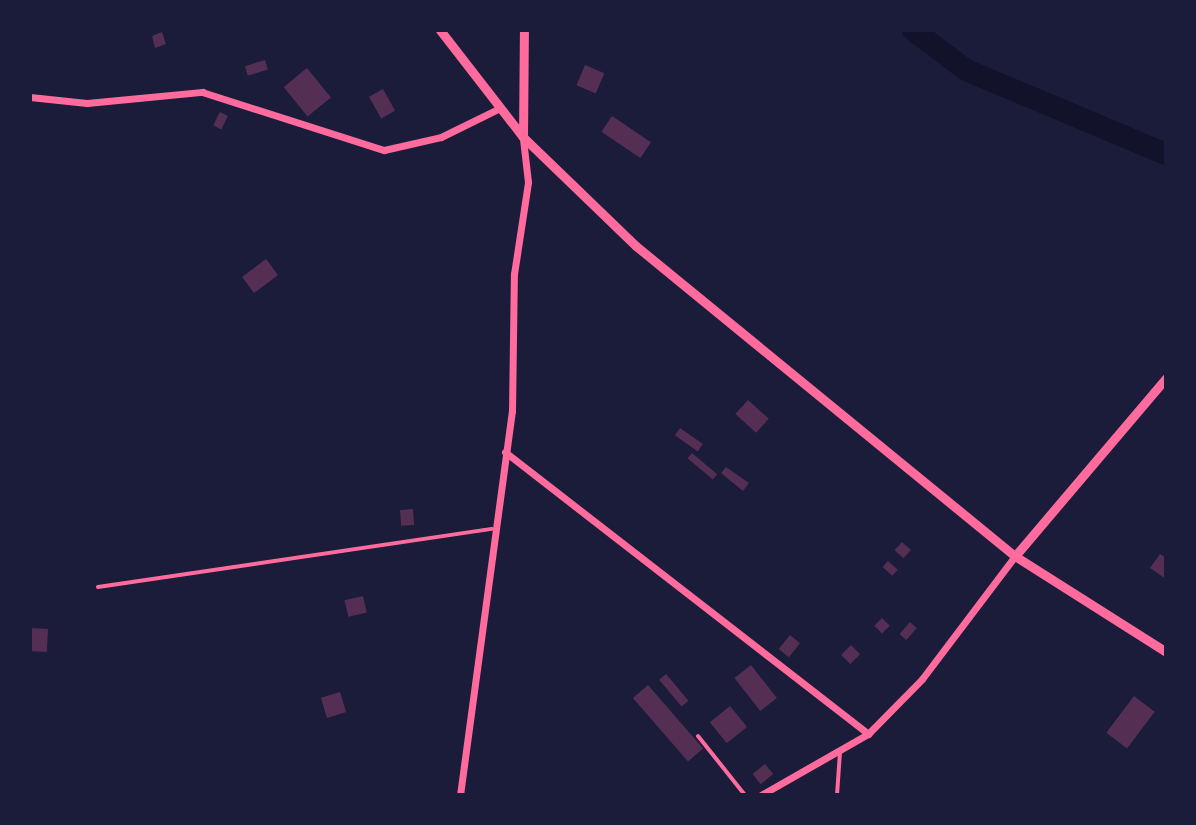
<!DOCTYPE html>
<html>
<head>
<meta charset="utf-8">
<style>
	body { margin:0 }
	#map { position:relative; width:1196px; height:825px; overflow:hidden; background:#1b1b3a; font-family:Cabin,sans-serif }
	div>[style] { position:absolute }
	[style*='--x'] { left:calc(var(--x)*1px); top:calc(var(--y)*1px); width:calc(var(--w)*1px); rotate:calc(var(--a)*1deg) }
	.river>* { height:22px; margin:-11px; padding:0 11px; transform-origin:11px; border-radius:11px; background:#12122b }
	.building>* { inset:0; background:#542f53; transform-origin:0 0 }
	.service>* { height:4px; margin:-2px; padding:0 2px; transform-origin:2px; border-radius:2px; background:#ff6b9d }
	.minor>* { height:7px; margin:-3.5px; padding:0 3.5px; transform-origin:3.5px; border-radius:3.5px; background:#ff6b9d }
	.tertiary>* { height:9px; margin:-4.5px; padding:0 4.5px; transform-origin:4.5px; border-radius:4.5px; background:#ff6b9d }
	span { translate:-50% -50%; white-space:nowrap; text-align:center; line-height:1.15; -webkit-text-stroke:8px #1b1b3a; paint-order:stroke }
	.frame { position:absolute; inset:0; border:32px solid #1b1b3a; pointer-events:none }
</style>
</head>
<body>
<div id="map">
	<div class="river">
		<i style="--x:913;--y:30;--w:66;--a:37"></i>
		<i style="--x:966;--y:70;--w:217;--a:22.8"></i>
	</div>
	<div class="building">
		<i style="clip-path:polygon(162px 32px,166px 44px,155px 48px,152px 36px)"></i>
		<i style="left:265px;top:60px;width:10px;height:21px;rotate:73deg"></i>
		<i style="left:585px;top:65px;width:21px;height:22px;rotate:23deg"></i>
		<i style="left:307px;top:68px;width:38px;height:30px;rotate:51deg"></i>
		<i style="left:383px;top:89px;width:25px;height:16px;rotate:61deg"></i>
		<i style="left:220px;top:112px;width:9px;height:15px;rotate:27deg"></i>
		<i style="left:612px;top:116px;width:47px;height:19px;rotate:34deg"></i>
		<i style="left:266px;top:259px;width:20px;height:30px;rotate:53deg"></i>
		<i style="left:748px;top:400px;width:28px;height:19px;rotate:42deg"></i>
		<i style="left:680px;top:428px;width:28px;height:9px;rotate:35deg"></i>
		<i style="left:692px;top:453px;width:33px;height:7px;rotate:40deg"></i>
		<i style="clip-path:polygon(726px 467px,749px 483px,743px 491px,721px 473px)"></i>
		<i style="left:413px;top:509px;width:16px;height:13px;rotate:86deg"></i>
		<i style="left:902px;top:542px;width:12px;height:11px;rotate:42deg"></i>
		<i style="clip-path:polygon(1160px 554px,1166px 558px,1166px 579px,1150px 568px)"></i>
		<i style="left:888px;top:561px;width:13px;height:8px;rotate:42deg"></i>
		<i style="left:363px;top:596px;width:17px;height:19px;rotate:77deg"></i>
		<i style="left:882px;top:618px;width:11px;height:11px;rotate:45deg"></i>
		<i style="left:910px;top:622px;width:9px;height:16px;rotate:41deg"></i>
		<i style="left:30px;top:628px;width:18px;height:23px;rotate:3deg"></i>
		<i style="left:790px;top:635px;width:13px;height:18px;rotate:39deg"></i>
		<i style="left:851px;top:645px;width:13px;height:14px;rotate:45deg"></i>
		<i style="left:751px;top:665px;width:42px;height:21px;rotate:52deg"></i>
		<i style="left:666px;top:674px;width:35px;height:9px;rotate:50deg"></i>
		<i style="left:648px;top:685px;width:84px;height:20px;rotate:49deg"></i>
		<i style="left:340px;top:692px;width:21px;height:20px;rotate:73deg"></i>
		<i style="left:1134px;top:696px;width:26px;height:46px;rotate:37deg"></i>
		<i style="left:730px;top:706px;width:27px;height:26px;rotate:51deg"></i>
		<i style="left:765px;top:764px;width:13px;height:16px;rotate:51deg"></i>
	</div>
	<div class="service">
		<i style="--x:98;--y:587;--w:398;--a:-8.4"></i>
		<i style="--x:698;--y:736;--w:75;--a:51.5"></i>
		<i style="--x:837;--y:795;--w:43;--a:-86"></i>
	</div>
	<div class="minor">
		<i style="--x:30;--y:97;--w:57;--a:6"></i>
		<i style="--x:87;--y:103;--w:116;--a:-5.5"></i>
		<i style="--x:202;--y:92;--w:191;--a:17.7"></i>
		<i style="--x:384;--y:150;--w:58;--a:-12.8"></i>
		<i style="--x:441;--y:137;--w:66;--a:-26.2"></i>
		<i style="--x:505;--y:452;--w:460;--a:37.8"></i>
		<i style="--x:868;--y:734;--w:77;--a:-45.5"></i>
		<i style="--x:922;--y:679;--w:154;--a:-52.9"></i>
		<i style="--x:460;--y:795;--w:388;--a:-82.3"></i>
		<i style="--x:512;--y:411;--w:137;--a:-89.2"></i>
		<i style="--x:514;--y:274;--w:93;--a:-81.3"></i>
		<i style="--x:528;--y:182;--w:43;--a:-96.6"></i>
		<i style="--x:761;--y:795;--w:123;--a:-29.7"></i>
	</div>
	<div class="tertiary">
		<i style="--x:440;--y:30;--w:135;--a:52.2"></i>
		<i style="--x:523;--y:137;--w:157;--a:44"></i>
		<i style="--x:636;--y:246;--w:490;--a:39.3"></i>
		<i style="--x:1015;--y:556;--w:179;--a:32.4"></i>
		<i style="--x:523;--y:137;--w:107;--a:-89.5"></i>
		<i style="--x:1015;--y:556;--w:233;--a:-49.7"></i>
	</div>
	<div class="frame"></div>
</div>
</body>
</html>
